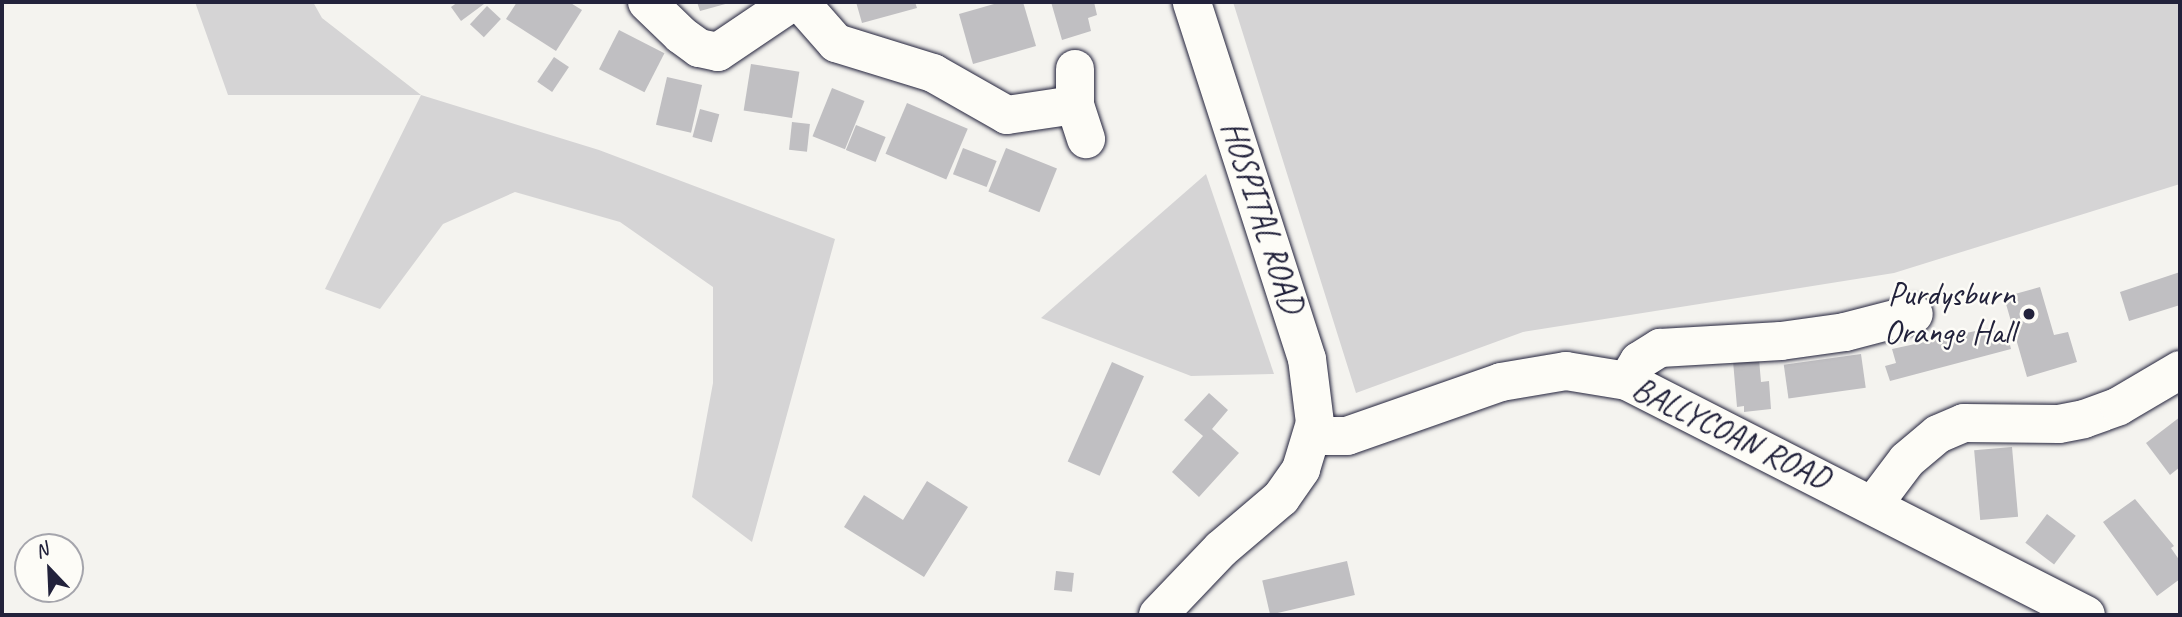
<!DOCTYPE html>
<html>
<head>
<meta charset="utf-8">
<style>
	body { margin:0 }
	#map { position:relative; width:2182px; height:617px; overflow:hidden; background:#f4f3ef; font-family:Caveat,sans-serif }
	div>[style] { position:absolute }
	[style*='--x'] { left:calc(var(--x)*1px); top:calc(var(--y)*1px); width:calc(var(--w)*1px); rotate:calc(var(--a)*1deg) }
	.green>* { inset:0; background:#d5d4d5 }
	.building>* { inset:0; background:#c0bfc2; transform-origin:0 0 }
	.roads { filter:drop-shadow(0 0 2px #22223b) drop-shadow(0 0 2px #22223b) }
	.minor>* { height:38px; margin:-19px; padding:0 19px; transform-origin:19px; border-radius:19px; background:#fdfcf7 }
	.major>* { height:38px; margin:-19px; padding:0 19px; transform-origin:19px; border-radius:19px; background:#fdfcf7 }
	.dots>* { width:19px; height:19px; translate:-50% -50%; box-sizing:border-box; border:4px solid #fdfcf7; border-radius:50% }
	span { translate:-50% -50%; white-space:nowrap; text-align:center; line-height:1.15; -webkit-text-stroke:5px #fdfcf7; paint-order:stroke }
	.street-label { font-size:33px; color:#22223b }
	.poi-label { font-size:33px; color:#22223b }
	.right { translate:-100% -50%; text-align:right }
	.frame { position:absolute; inset:0; border:4px solid #22223b; pointer-events:none }
	.north { position:absolute; left:14px; top:533px; width:70px; height:70px; box-sizing:border-box; background:#fdfcf7; border:2px solid #a5a5ac; border-radius:50%; rotate:337deg; font-size:19px; font-weight:700; line-height:28px; text-align:center; color:#22223b }
	.north::after { content:''; display:block; margin:auto; width:24px; height:32px; background:#22223b; clip-path:polygon(50% 0,100% 100%,50% 72%,0 100%) }
</style>
</head>
<body>
<div id="map">
	<div class="green">
		<i style="clip-path:polygon(195px 2px,313px 2px,322px 18px,421px 95px,599px 150px,835px 239px,752px 542px,692px 497px,713px 383px,713px 287px,620px 222px,515px 192px,443px 224px,380px 309px,325px 289px,421px 95px,228px 95px)"></i>
		<i style="clip-path:polygon(1233px 2px,2180px 2px,2180px 184px,1894px 273px,1523px 332px,1356px 393px)"></i>
		<i style="clip-path:polygon(1206px 174px,1274px 374px,1191px 376px,1041px 318px)"></i>
	</div>
	<div class="building">
		<i style="clip-path:polygon(458px 2px,482px 2px,484px 4px,461px 21px,451px 7px)"></i>
		<i style="clip-path:polygon(517px 2px,569px 2px,582px 10px,556px 51px,506px 19px)"></i>
		<i style="clip-path:polygon(697px 2px,729px 2px,729px 3px,700px 11px)"></i>
		<i style="clip-path:polygon(856px 2px,915px 2px,917px 8px,862px 23px)"></i>
		<i style="clip-path:polygon(1001px 2px,1023px 2px,1036px 46px,973px 64px,959px 14px)"></i>
		<i style="clip-path:polygon(1051px 2px,1094px 2px,1097px 15px,1088px 18px,1091px 31px,1062px 40px)"></i>
		<i style="left:487px;top:6px;width:19px;height:25px;rotate:43deg"></i>
		<i style="left:619px;top:30px;width:51px;height:44px;rotate:27deg"></i>
		<i style="left:554px;top:57px;width:18px;height:30px;rotate:34deg"></i>
		<i style="left:751px;top:64px;width:49px;height:47px;rotate:9deg"></i>
		<i style="left:667px;top:77px;width:36px;height:49px;rotate:13deg"></i>
		<i style="left:832px;top:88px;width:35px;height:52px;rotate:22deg"></i>
		<i style="left:907px;top:103px;width:66px;height:55px;rotate:23deg"></i>
		<i style="left:700px;top:109px;width:20px;height:29px;rotate:15deg"></i>
		<i style="left:792px;top:122px;width:18px;height:28px;rotate:6deg"></i>
		<i style="left:856px;top:125px;width:32px;height:27px;rotate:22deg"></i>
		<i style="left:963px;top:148px;width:36px;height:28px;rotate:21deg"></i>
		<i style="left:1006px;top:148px;width:55px;height:47px;rotate:22deg"></i>
		<i style="clip-path:polygon(2180px 272px,2180px 305px,2129px 321px,2120px 292px)"></i>
		<i style="clip-path:polygon(2040px 287px,2054px 335px,2068px 332px,2077px 362px,2027px 377px,2004px 297px)"></i>
		<i style="clip-path:polygon(1994px 327px,1996px 336px,2007px 333px,2011px 349px,1890px 381px,1885px 366px,1896px 363px,1892px 349px)"></i>
		<i style="left:1861px;top:354px;width:34px;height:78px;rotate:82deg"></i>
		<i style="clip-path:polygon(1759px 359px,1761px 382px,1769px 381px,1771px 409px,1744px 412px,1744px 406px,1737px 407px,1733px 361px)"></i>
		<i style="left:1112px;top:362px;width:35px;height:109px;rotate:24deg"></i>
		<i style="clip-path:polygon(1209px 393px,1228px 410px,1212px 429px,1239px 453px,1199px 497px,1172px 472px,1203px 436px,1184px 420px)"></i>
		<i style="clip-path:polygon(2180px 417px,2180px 467px,2170px 475px,2146px 443px)"></i>
		<i style="left:2012px;top:447px;width:70px;height:38px;rotate:85deg"></i>
		<i style="clip-path:polygon(927px 481px,968px 507px,924px 577px,844px 527px,864px 495px,903px 520px)"></i>
		<i style="clip-path:polygon(2135px 499px,2174px 546px,2171px 548px,2180px 561px,2180px 579px,2157px 596px,2103px 522px)"></i>
		<i style="left:2047px;top:514px;width:36px;height:36px;rotate:37deg"></i>
		<i style="left:1347px;top:561px;width:35px;height:87px;rotate:77deg"></i>
		<i style="left:1056px;top:571px;width:18px;height:19px;rotate:6deg"></i>
	</div>
	<div class="roads">
		<div class="minor">
			<i style="--x:647;--y:2;--w:47;--a:44.1"></i>
			<i style="--x:681;--y:35;--w:22;--a:36"></i>
			<i style="--x:699;--y:48;--w:19;--a:12"></i>
			<i style="--x:718;--y:52;--w:89;--a:-34"></i>
			<i style="--x:800;--y:2;--w:55;--a:48.7"></i>
			<i style="--x:836;--y:43;--w:102;--a:17.2"></i>
			<i style="--x:933;--y:73;--w:85;--a:29.6"></i>
			<i style="--x:1007;--y:115;--w:69;--a:-8.4"></i>
			<i style="--x:1075;--y:69;--w:36;--a:90"></i>
			<i style="--x:1075;--y:105;--w:36;--a:72"></i>
			<i style="--x:1627;--y:381;--w:23;--a:-59"></i>
			<i style="--x:1639;--y:361;--w:25;--a:-32"></i>
			<i style="--x:1660;--y:348;--w:121;--a:-3.3"></i>
			<i style="--x:1781;--y:341;--w:65;--a:-8"></i>
			<i style="--x:1845;--y:332;--w:71;--a:-14.6"></i>
			<i style="--x:1314;--y:436;--w:33;--a:0"></i>
			<i style="--x:1347;--y:436;--w:163;--a:-19.3"></i>
			<i style="--x:1501;--y:382;--w:66;--a:-9.6"></i>
			<i style="--x:1566;--y:371;--w:62;--a:9.3"></i>
			<i style="--x:1627;--y:381;--w:515;--a:27.01"></i>
			<i style="--x:1873;--y:505;--w:56;--a:-52.9"></i>
			<i style="--x:1907;--y:460;--w:40;--a:-40"></i>
			<i style="--x:1938;--y:434;--w:28;--a:-23"></i>
			<i style="--x:1964;--y:423;--w:95;--a:0.6"></i>
			<i style="--x:2059;--y:424;--w:25;--a:-11"></i>
			<i style="--x:2084;--y:419;--w:37;--a:-20"></i>
			<i style="--x:2119;--y:406;--w:71;--a:-30.5"></i>
		</div>
		<div class="major">
			<i style="--x:1158;--y:615;--w:91;--a:-46.3"></i>
			<i style="--x:1221;--y:549;--w:79;--a:-40.4"></i>
			<i style="--x:1281;--y:498;--w:35;--a:-55"></i>
			<i style="--x:1301;--y:469;--w:48;--a:-73.1"></i>
			<i style="--x:1315;--y:423;--w:64;--a:-97.1"></i>
			<i style="--x:1307;--y:359;--w:375;--a:-107.9"></i>
		</div>
	</div>
	<div class="dots">
		<i style="left:2029px;top:314px;background:#22223b"></i>
	</div>
	<div class="street-label">
		<span style="left:1262px;top:217px;rotate:72deg">HOSPITAL ROAD</span>
		<span style="left:1731px;top:434px;rotate:26deg">BALLYCOAN ROAD</span>
	</div>
	<div class="poi-label">
		<span class="right" style="left:2015px;top:314px">Purdysburn<br>Orange Hall</span>
	</div>
	<div class="frame"></div>
	<div class="north">N</div>
</div>
</body>
</html>
